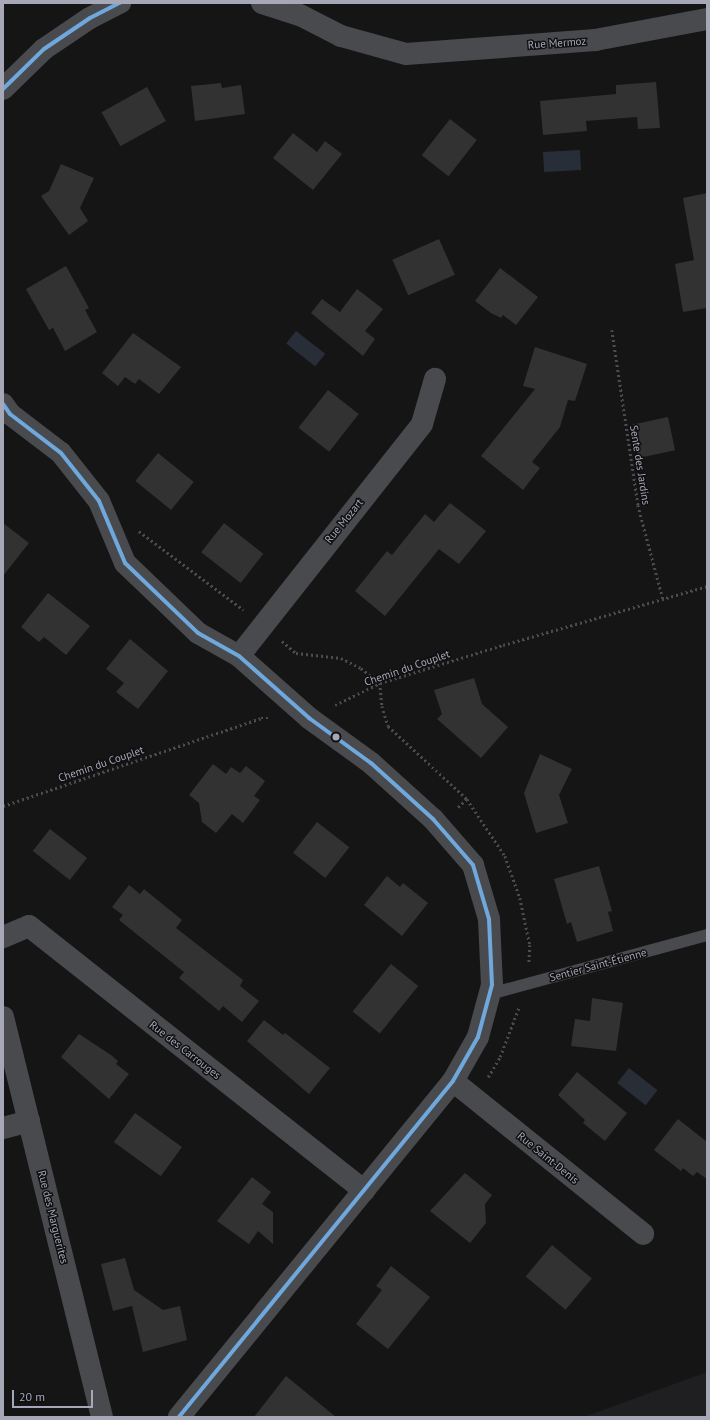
<!DOCTYPE html>
<html>
<head>
<meta charset="utf-8">
<style>
	body { margin:0 }
	#map { position:relative; width:710px; height:1420px; overflow:hidden; background:#151515; font-family:"PT Sans",sans-serif }
	div>[style] { position:absolute }
	[style*='--x'] { left:calc(var(--x)*1px); top:calc(var(--y)*1px); width:calc(var(--w)*1px); rotate:calc(var(--a)*1deg) }
	.built>* { inset:0; background:#1f1f21 }
	.water>* { inset:0; background:#282e38; transform-origin:0 0 }
	.building>* { inset:0; background:#323233; transform-origin:0 0 }
	.path>* { height:2.5px; margin-top:-1.25px; transform-origin:0; background:repeating-linear-gradient(90deg,#4b4b50 0 2px,transparent 0 5px) }
	.lane>* { height:12px; margin:-6px; padding:0 6px; transform-origin:6px; border-radius:6px; background:#494a4e }
	.street>* { height:22px; margin:-11px; padding:0 11px; transform-origin:11px; border-radius:11px; background:#494a4e }
	.bus-1>* { height:4px; margin:-2px; padding:0 2px; transform-origin:2px; border-radius:2px; background:#6fa8dc }
	.dots>* { width:11px; height:11px; translate:-50% -50%; box-sizing:border-box; border:2px solid #100f11; border-radius:50% }
	span { translate:-50% -50%; white-space:nowrap; text-align:center; line-height:1.15; -webkit-text-stroke:3px #100f11; paint-order:stroke }
	.street-label { font-size:11px; color:#a6a8b7 }
	.frame { position:absolute; inset:0; border:4px solid #a6a8b7; pointer-events:none }
	.scale { position:absolute; left:12px; top:1390px; width:81px; height:18px; box-sizing:border-box; border:2px solid #a6a8b7; border-top:0; padding-left:5px; font-size:12px; line-height:14px; white-space:nowrap; color:#a6a8b7; -webkit-text-stroke:3px #100f11; paint-order:stroke }
</style>
</head>
<body>
<div id="map">
	<div class="built">
		<i style="clip-path:polygon(707px 1372px,707px 1417px,584px 1417px)"></i>
	</div>
	<div class="water">
		<i style="left:580px;top:150px;width:20px;height:37px;rotate:87deg"></i>
		<i style="left:296px;top:331px;width:37px;height:16px;rotate:38deg"></i>
		<i style="left:629px;top:1068px;width:36px;height:19px;rotate:38deg"></i>
	</div>
	<div class="building">
		<i style="clip-path:polygon(656px 82px,660px 128px,638px 129px,637px 117px,586px 121px,587px 131px,543px 135px,540px 101px,616px 94px,616px 85px)"></i>
		<i style="clip-path:polygon(221px 83px,222px 88px,241px 85px,245px 114px,195px 121px,191px 86px)"></i>
		<i style="left:147px;top:87px;width:39px;height:52px;rotate:61deg"></i>
		<i style="left:450px;top:119px;width:34px;height:46px;rotate:38deg"></i>
		<i style="clip-path:polygon(293px 133px,317px 152px,325px 141px,342px 154px,313px 190px,273px 158px)"></i>
		<i style="clip-path:polygon(61px 164px,94px 178px,80px 208px,88px 221px,69px 235px,41px 196px,49px 191px)"></i>
		<i style="clip-path:polygon(707px 193px,707px 308px,683px 312px,675px 264px,694px 260px,683px 198px)"></i>
		<i style="left:439px;top:239px;width:39px;height:51px;rotate:66deg"></i>
		<i style="clip-path:polygon(66px 266px,89px 308px,85px 310px,97px 332px,65px 351px,53px 328px,49px 330px,26px 289px)"></i>
		<i style="clip-path:polygon(500px 268px,538px 297px,516px 325px,503px 315px,501px 318px,491px 313px,475px 301px)"></i>
		<i style="clip-path:polygon(357px 289px,383px 309px,365px 331px,375px 339px,363px 356px,311px 313px,322px 299px,340px 312px)"></i>
		<i style="clip-path:polygon(133px 333px,181px 367px,159px 394px,139px 379px,135px 384px,125px 377px,118px 386px,102px 373px)"></i>
		<i style="clip-path:polygon(535px 347px,587px 364px,575px 401px,568px 400px,560px 427px,532px 462px,540px 468px,523px 490px,481px 456px,535px 389px,523px 386px)"></i>
		<i style="left:328px;top:390px;width:39px;height:48px;rotate:38deg"></i>
		<i style="left:668px;top:417px;width:34px;height:37px;rotate:78deg"></i>
		<i style="left:158px;top:453px;width:46px;height:36px;rotate:39deg"></i>
		<i style="clip-path:polygon(450px 503px,486px 531px,459px 564px,439px 549px,385px 616px,355px 591px,387px 551px,392px 555px,425px 514px,434px 522px)"></i>
		<i style="clip-path:polygon(3px 523px,29px 543px,3px 576px)"></i>
		<i style="left:224px;top:523px;width:50px;height:37px;rotate:38deg"></i>
		<i style="clip-path:polygon(48px 593px,90px 626px,66px 655px,44px 637px,39px 642px,21px 627px)"></i>
		<i style="clip-path:polygon(130px 639px,168px 671px,138px 709px,116px 692px,124px 683px,106px 669px)"></i>
		<i style="clip-path:polygon(474px 678px,482px 704px,508px 727px,481px 758px,437px 719px,442px 714px,434px 690px)"></i>
		<i style="clip-path:polygon(540px 754px,572px 769px,559px 795px,568px 823px,536px 833px,524px 793px)"></i>
		<i style="clip-path:polygon(213px 764px,226px 774px,231px 767px,240px 773px,246px 766px,265px 781px,254px 796px,260px 800px,243px 823px,232px 814px,216px 833px,202px 822px,199px 803px,189px 795px)"></i>
		<i style="left:317px;top:822px;width:41px;height:39px;rotate:38deg"></i>
		<i style="left:50px;top:829px;width:47px;height:28px;rotate:38deg"></i>
		<i style="clip-path:polygon(599px 866px,612px 911px,608px 912px,613px 931px,577px 942px,571px 922px,567px 924px,554px 879px)"></i>
		<i style="clip-path:polygon(387px 876px,400px 887px,403px 883px,428px 903px,402px 936px,364px 905px)"></i>
		<i style="clip-path:polygon(129px 885px,140px 894px,144px 889px,182px 920px,176px 928px,243px 980px,240px 986px,259px 1001px,242px 1022px,223px 1006px,219px 1011px,179px 978px,184px 972px,119px 920px,123px 915px,112px 907px)"></i>
		<i style="left:391px;top:964px;width:35px;height:61px;rotate:39deg"></i>
		<i style="clip-path:polygon(592px 998px,623px 1003px,616px 1051px,571px 1046px,575px 1019px,590px 1021px)"></i>
		<i style="clip-path:polygon(264px 1020px,283px 1035px,285px 1033px,330px 1068px,309px 1094px,247px 1041px)"></i>
		<i style="clip-path:polygon(79px 1034px,111px 1055px,118px 1061px,116px 1064px,129px 1074px,109px 1099px,61px 1057px)"></i>
		<i style="clip-path:polygon(577px 1072px,627px 1113px,605px 1141px,583px 1123px,585px 1120px,558px 1095px)"></i>
		<i style="left:135px;top:1113px;width:58px;height:36px;rotate:36deg"></i>
		<i style="clip-path:polygon(678px 1119px,707px 1142px,707px 1179px,697px 1172px,693px 1176px,683px 1168px,681px 1171px,654px 1150px)"></i>
		<i style="clip-path:polygon(465px 1173px,492px 1195px,485px 1204px,486px 1223px,470px 1243px,430px 1211px)"></i>
		<i style="clip-path:polygon(252px 1177px,271px 1192px,262px 1204px,273px 1212px,273px 1244px,258px 1231px,249px 1244px,217px 1221px)"></i>
		<i style="left:552px;top:1245px;width:52px;height:41px;rotate:40deg"></i>
		<i style="clip-path:polygon(125px 1258px,134px 1290px,163px 1310px,180px 1306px,187px 1340px,143px 1352px,132px 1306px,113px 1311px,101px 1264px)"></i>
		<i style="clip-path:polygon(391px 1266px,430px 1297px,388px 1349px,356px 1324px,382px 1290px,376px 1286px)"></i>
		<i style="clip-path:polygon(286px 1376px,336px 1417px,254px 1417px)"></i>
	</div>
	<div class="path">
		<i style="--x:612;--y:330;--w:177;--a:81.5"></i>
		<i style="--x:638;--y:505;--w:97;--a:75.1"></i>
		<i style="--x:139;--y:531;--w:131;--a:37"></i>
		<i style="--x:282;--y:641;--w:18;--a:41"></i>
		<i style="--x:296;--y:653;--w:45;--a:6.3"></i>
		<i style="--x:341;--y:658;--w:22;--a:27"></i>
		<i style="--x:361;--y:668;--w:24;--a:38"></i>
		<i style="--x:380;--y:683;--w:23;--a:85"></i>
		<i style="--x:382;--y:706;--w:21;--a:73"></i>
		<i style="--x:388;--y:726;--w:108;--a:42.7"></i>
		<i style="--x:467;--y:799;--w:14;--a:135"></i>
		<i style="--x:335;--y:705;--w:50;--a:-26.1"></i>
		<i style="--x:380;--y:683;--w:129;--a:-17.2"></i>
		<i style="--x:503;--y:645;--w:212;--a:-16.1"></i>
		<i style="--x:467;--y:799;--w:69;--a:56.3"></i>
		<i style="--x:505;--y:856;--w:45;--a:70.3"></i>
		<i style="--x:520;--y:898;--w:48;--a:78"></i>
		<i style="--x:530;--y:945;--w:19;--a:93"></i>
		<i style="--x:3;--y:806;--w:273;--a:-18.8"></i>
		<i style="--x:261;--y:718;--w:10;--a:0"></i>
		<i style="--x:488;--y:1077;--w:23;--a:-59"></i>
		<i style="--x:500;--y:1057;--w:53;--a:-69.2"></i>
	</div>
	<div class="lane">
		<i style="--x:490;--y:994;--w:225;--a:-15.2"></i>
	</div>
	<div class="street">
		<i style="--x:262;--y:3;--w:40;--a:18"></i>
		<i style="--x:300;--y:15;--w:46;--a:27.1"></i>
		<i style="--x:341;--y:36;--w:67;--a:15.5"></i>
		<i style="--x:406;--y:54;--w:190;--a:-4.2"></i>
		<i style="--x:595;--y:40;--w:114;--a:-10.6"></i>
		<i style="--x:3;--y:89;--w:57;--a:-44.3"></i>
		<i style="--x:44;--y:49;--w:55;--a:-34"></i>
		<i style="--x:90;--y:18;--w:34;--a:-27"></i>
		<i style="--x:3;--y:404;--w:12;--a:55"></i>
		<i style="--x:10;--y:414;--w:64;--a:37.4"></i>
		<i style="--x:61;--y:453;--w:61;--a:51.6"></i>
		<i style="--x:99;--y:501;--w:67;--a:67.2"></i>
		<i style="--x:125;--y:563;--w:101;--a:43.8"></i>
		<i style="--x:198;--y:633;--w:47;--a:29.3"></i>
		<i style="--x:239;--y:656;--w:94;--a:41.5"></i>
		<i style="--x:309;--y:718;--w:77;--a:36"></i>
		<i style="--x:371;--y:763;--w:84;--a:42.1"></i>
		<i style="--x:433;--y:819;--w:61;--a:49"></i>
		<i style="--x:473;--y:865;--w:56;--a:73.5"></i>
		<i style="--x:489;--y:919;--w:66;--a:87.4"></i>
		<i style="--x:492;--y:985;--w:54;--a:105.1"></i>
		<i style="--x:478;--y:1037;--w:51;--a:119.6"></i>
		<i style="--x:453;--y:1081;--w:434;--a:129.2"></i>
		<i style="--x:239;--y:656;--w:295;--a:-51.7"></i>
		<i style="--x:422;--y:424;--w:47;--a:-73.9"></i>
		<i style="--x:3;--y:937;--w:28;--a:-23"></i>
		<i style="--x:29;--y:926;--w:427;--a:38.3"></i>
		<i style="--x:3;--y:1017;--w:412;--a:76.1"></i>
		<i style="--x:453;--y:1081;--w:244;--a:38.8"></i>
		<i style="--x:3;--y:1128;--w:27;--a:-15"></i>
	</div>
	<div class="bus-1">
		<i style="--x:3;--y:89;--w:57;--a:-44.3"></i>
		<i style="--x:44;--y:49;--w:55;--a:-34"></i>
		<i style="--x:90;--y:18;--w:34;--a:-27"></i>
		<i style="--x:3;--y:404;--w:12;--a:55"></i>
		<i style="--x:10;--y:414;--w:64;--a:37.4"></i>
		<i style="--x:61;--y:453;--w:61;--a:51.6"></i>
		<i style="--x:99;--y:501;--w:67;--a:67.2"></i>
		<i style="--x:125;--y:563;--w:101;--a:43.8"></i>
		<i style="--x:198;--y:633;--w:47;--a:29.3"></i>
		<i style="--x:239;--y:656;--w:94;--a:41.5"></i>
		<i style="--x:309;--y:718;--w:77;--a:36"></i>
		<i style="--x:371;--y:763;--w:84;--a:42.1"></i>
		<i style="--x:433;--y:819;--w:61;--a:49"></i>
		<i style="--x:473;--y:865;--w:56;--a:73.5"></i>
		<i style="--x:489;--y:919;--w:66;--a:87.4"></i>
		<i style="--x:492;--y:985;--w:54;--a:105.1"></i>
		<i style="--x:478;--y:1037;--w:51;--a:119.6"></i>
		<i style="--x:453;--y:1081;--w:434;--a:129.2"></i>
	</div>
	<div class="dots">
		<i style="left:336px;top:737px;background:#a6a8b7"></i>
	</div>
	<div class="street-label">
		<span style="left:557px;top:43px;rotate:-4deg">Rue Mermoz</span>
		<span style="left:640px;top:465px;rotate:81deg">Sente des Jardins</span>
		<span style="left:344px;top:521px;rotate:-51deg">Rue Mozart</span>
		<span style="left:407px;top:668px;rotate:-19deg">Chemin du Couplet</span>
		<span style="left:101px;top:764px;rotate:-19deg">Chemin du Couplet</span>
		<span style="left:598px;top:965px;rotate:-15deg">Sentier Saint-Étienne</span>
		<span style="left:185px;top:1050px;rotate:38deg">Rue des Carrouges</span>
		<span style="left:548px;top:1158px;rotate:39deg">Rue Saint-Denis</span>
		<span style="left:53px;top:1217px;rotate:76deg">Rue des Marguerites</span>
	</div>
	<div class="frame"></div>
	<div class="scale">20 m</div>
</div>
</body>
</html>
